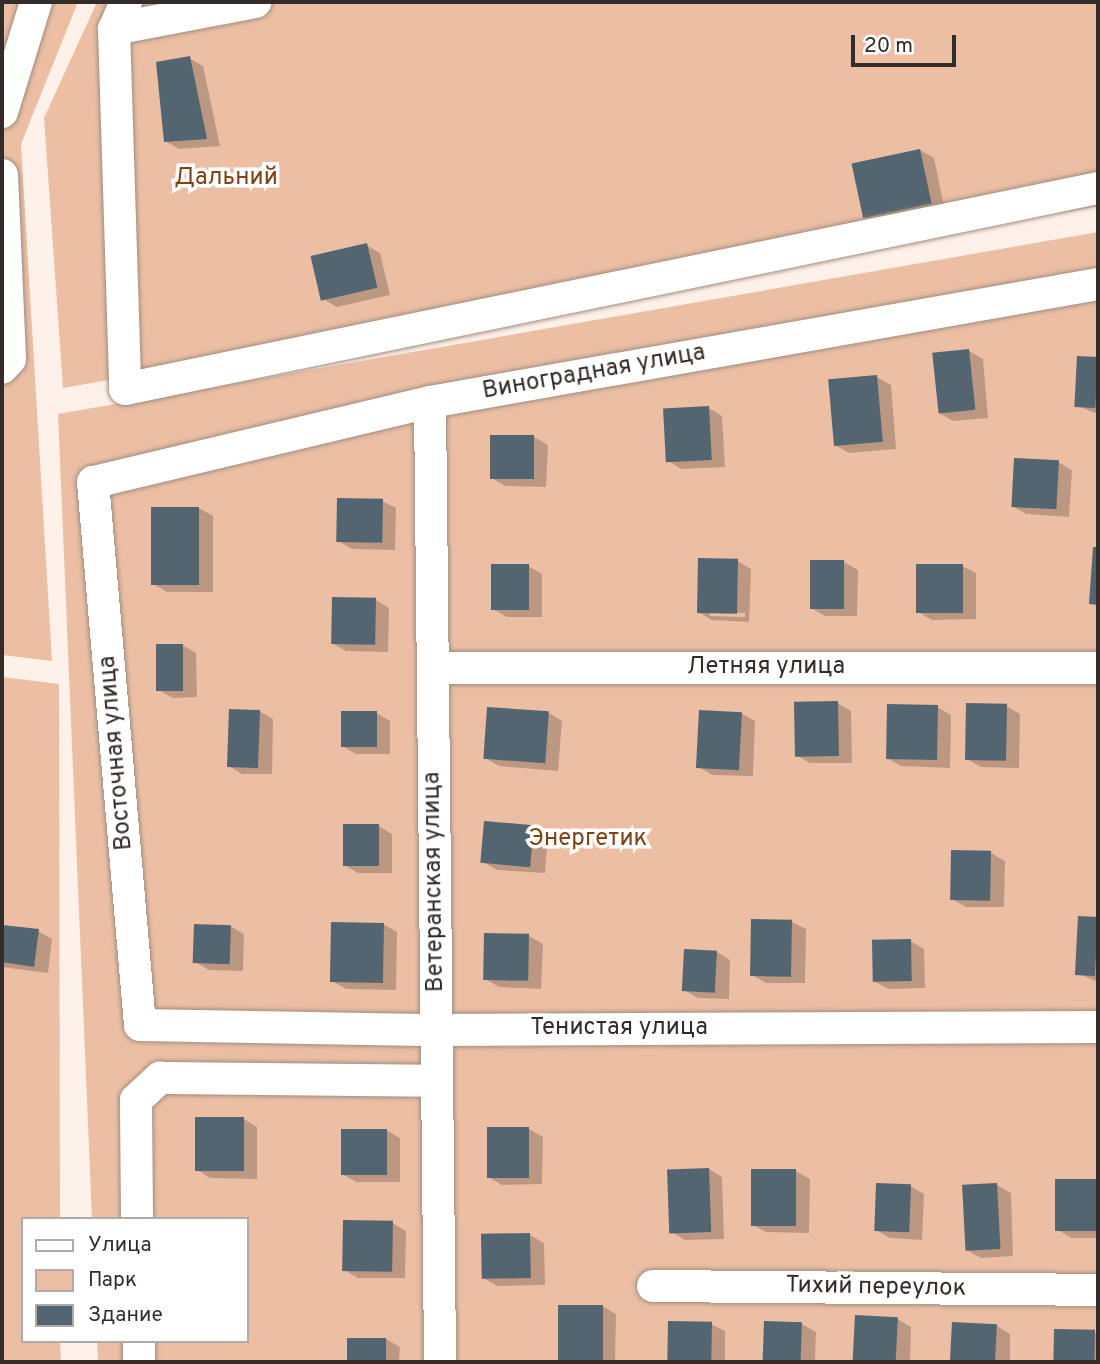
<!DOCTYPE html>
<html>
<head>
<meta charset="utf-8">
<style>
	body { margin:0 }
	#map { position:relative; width:1100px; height:1364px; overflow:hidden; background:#fef1e9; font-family:Overpass,sans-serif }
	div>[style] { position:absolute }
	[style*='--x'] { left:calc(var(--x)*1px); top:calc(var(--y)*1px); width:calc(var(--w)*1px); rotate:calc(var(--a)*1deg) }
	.green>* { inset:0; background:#ecbfa4 }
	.shadow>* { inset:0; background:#0003; transform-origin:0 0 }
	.building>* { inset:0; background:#546572; transform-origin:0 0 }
	.roads { filter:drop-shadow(0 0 2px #a08d81) drop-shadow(0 0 2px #a08d81) }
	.street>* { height:32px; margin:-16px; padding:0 16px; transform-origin:16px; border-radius:16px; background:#fff }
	span { translate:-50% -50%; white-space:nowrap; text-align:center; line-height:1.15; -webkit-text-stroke:7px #fff; paint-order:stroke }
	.park-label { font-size:24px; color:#7f4318 }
	.street-label { font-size:24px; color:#342c28 }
	.frame { position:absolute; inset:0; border:4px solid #342c28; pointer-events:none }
	.legend { position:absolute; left:21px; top:1217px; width:228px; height:126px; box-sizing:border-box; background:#fff; border:2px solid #aeaba9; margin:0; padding:9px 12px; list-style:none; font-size:21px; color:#342c28 }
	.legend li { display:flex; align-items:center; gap:14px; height:35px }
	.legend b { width:35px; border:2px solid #aeaba9 }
	.scale { position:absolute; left:851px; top:35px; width:105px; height:32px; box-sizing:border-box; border:4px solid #342c28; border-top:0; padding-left:9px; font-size:21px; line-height:24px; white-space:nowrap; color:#342c28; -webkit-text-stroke:5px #fff; paint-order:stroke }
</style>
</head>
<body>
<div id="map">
	<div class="green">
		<i style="clip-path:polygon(2px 2px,78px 2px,21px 144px,52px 661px,2px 655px)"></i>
		<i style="clip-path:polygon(97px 2px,1098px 2px,1098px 206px,63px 388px,44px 118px)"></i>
		<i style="clip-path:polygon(1098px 232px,1098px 1362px,98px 1362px,97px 1341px,247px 1341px,247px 1219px,92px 1219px,58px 414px)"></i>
		<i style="clip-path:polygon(2px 677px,59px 684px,60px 1219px,23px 1219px,23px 1341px,60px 1341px,61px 1362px,2px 1362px)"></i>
	</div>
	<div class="shadow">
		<i style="clip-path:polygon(189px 58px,203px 66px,220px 146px,179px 149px,165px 141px)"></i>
		<i style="clip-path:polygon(920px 150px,934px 158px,945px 211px,879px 225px,865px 217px)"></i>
		<i style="clip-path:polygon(366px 245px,380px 253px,390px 295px,337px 307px,323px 299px)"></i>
		<i style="clip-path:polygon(969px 351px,983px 359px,988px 418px,953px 421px,939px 413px)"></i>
		<i style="clip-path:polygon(1078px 358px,1098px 358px,1098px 414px,1078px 406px)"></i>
		<i style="clip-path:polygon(877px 377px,891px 385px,896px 449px,849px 453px,835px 445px)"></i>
		<i style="clip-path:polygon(709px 408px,722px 416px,725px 467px,681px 469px,668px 461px)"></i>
		<i style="clip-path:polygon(534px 437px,548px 445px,546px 487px,505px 486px,491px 478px)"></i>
		<i style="clip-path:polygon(1058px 462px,1072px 470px,1069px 517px,1026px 514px,1012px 506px)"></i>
		<i style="clip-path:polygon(382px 501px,396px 508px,395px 550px,352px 549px,338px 541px)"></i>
		<i style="clip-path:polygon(199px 508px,213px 516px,213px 592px,167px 592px,153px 584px)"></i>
		<i style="clip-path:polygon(evenodd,737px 561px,751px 569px,749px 622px,712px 620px,698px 612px,737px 561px,710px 612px,745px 613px,745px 617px,710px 616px,710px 612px)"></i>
		<i style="clip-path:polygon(844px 562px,858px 570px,857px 616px,825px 616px,811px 608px)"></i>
		<i style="clip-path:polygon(528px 566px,542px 574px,542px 617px,507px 617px,493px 609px)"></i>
		<i style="clip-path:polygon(962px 566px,976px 573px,976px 619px,932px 620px,918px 612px)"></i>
		<i style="clip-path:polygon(376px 600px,389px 608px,388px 652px,346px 651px,332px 643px)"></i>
		<i style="clip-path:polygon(182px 645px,196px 653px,197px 697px,173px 698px,159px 690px)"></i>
		<i style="clip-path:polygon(837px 703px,851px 711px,852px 763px,810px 763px,796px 755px)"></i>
		<i style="clip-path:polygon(1006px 706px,1020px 714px,1019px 768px,981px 767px,967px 759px)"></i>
		<i style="clip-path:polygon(937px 707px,951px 715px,950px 768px,901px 766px,887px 758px)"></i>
		<i style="clip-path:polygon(259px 711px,273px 719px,272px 774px,242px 774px,229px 766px)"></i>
		<i style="clip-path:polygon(376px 713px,390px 721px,390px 754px,356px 754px,342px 746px)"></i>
		<i style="clip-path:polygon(549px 713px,562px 721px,558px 771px,499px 766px,485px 758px)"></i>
		<i style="clip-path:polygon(741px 713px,755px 721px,753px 776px,712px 775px,699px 767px)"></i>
		<i style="clip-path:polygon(379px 826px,392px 834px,392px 873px,358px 873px,344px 865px)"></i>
		<i style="clip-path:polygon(534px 827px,548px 835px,545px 873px,497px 870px,483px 862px)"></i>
		<i style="clip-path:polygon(991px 853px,1005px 861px,1004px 907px,966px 907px,952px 899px)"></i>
		<i style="clip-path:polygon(1080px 918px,1098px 919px,1098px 982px,1079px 974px)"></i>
		<i style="clip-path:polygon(792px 922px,806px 929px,805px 983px,766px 983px,752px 975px)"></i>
		<i style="clip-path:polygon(383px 924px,397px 932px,396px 990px,346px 989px,332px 981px)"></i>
		<i style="clip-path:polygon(2px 926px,38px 931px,52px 939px,48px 973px,2px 967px)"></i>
		<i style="clip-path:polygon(230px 926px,244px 934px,243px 971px,209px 970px,195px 962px)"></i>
		<i style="clip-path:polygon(529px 936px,543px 944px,541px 989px,499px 987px,485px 979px)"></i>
		<i style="clip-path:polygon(910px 941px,924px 949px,925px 988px,889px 989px,875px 982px)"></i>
		<i style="clip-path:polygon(717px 952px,730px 960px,729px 999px,698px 998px,684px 990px)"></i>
		<i style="clip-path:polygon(244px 1119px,257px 1127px,257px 1179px,210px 1178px,197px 1170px)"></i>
		<i style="clip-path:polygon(529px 1129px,543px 1137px,542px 1184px,502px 1185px,488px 1177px)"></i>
		<i style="clip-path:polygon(386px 1130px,400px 1138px,400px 1182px,356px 1182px,342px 1174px)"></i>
		<i style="clip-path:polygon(709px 1169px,722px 1177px,724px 1239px,685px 1240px,671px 1232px)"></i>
		<i style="clip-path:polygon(796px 1171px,810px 1179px,809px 1233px,766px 1232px,753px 1225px)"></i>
		<i style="clip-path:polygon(1098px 1181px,1098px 1238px,1072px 1238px,1058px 1230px,1057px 1182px)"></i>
		<i style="clip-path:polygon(997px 1185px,1011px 1193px,1013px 1256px,981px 1258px,967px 1250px)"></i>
		<i style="clip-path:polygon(910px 1186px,924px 1194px,922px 1240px,890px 1238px,876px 1230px)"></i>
		<i style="clip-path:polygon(392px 1223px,406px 1231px,405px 1278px,358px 1278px,344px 1270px)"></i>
		<i style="clip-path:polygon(530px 1235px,544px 1243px,545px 1285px,497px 1286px,483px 1278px)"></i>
		<i style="clip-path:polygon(602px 1306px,616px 1314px,615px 1362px,559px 1360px)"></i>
		<i style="clip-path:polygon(856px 1317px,897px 1319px,911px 1327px,910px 1362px,854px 1362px)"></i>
		<i style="clip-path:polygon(670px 1323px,711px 1324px,725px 1331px,725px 1362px,670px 1362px)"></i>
		<i style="clip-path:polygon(765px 1323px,802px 1324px,816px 1332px,815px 1362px,764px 1362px)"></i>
		<i style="clip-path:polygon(954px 1324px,997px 1326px,1010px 1334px,1010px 1362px,953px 1362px)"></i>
		<i style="left:1056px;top:1331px;width:42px;height:31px;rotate:3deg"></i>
		<i style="clip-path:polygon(349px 1339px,386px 1339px,400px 1347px,399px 1362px,349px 1362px)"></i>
	</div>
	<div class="building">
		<i style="clip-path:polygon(190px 56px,207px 139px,164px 142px,156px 62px)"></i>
		<i style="left:920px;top:149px;width:56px;height:70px;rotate:78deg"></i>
		<i style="left:367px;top:243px;width:46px;height:58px;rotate:77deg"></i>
		<i style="left:969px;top:349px;width:61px;height:37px;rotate:84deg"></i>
		<i style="left:1077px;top:356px;width:21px;height:51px;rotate:3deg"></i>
		<i style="left:877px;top:375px;width:67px;height:49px;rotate:85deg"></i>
		<i style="left:709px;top:406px;width:54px;height:46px;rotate:87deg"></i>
		<i style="left:490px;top:435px;width:44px;height:44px"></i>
		<i style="left:1014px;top:458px;width:45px;height:49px;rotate:3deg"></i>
		<i style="left:337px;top:498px;width:46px;height:44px;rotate:1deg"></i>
		<i style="left:151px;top:507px;width:48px;height:78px"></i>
		<i style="clip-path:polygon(1093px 547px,1098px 547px,1098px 605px,1089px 604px)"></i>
		<i style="left:698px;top:558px;width:40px;height:55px;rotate:1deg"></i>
		<i style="left:810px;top:560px;width:34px;height:49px"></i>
		<i style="left:491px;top:564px;width:38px;height:46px"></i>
		<i style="left:916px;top:564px;width:47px;height:49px"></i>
		<i style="left:332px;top:597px;width:44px;height:47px;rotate:1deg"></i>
		<i style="left:156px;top:644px;width:27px;height:47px"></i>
		<i style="left:838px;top:701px;width:55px;height:44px;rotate:89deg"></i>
		<i style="left:966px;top:703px;width:41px;height:57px;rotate:1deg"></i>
		<i style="left:887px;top:704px;width:51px;height:55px;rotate:1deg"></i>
		<i style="left:487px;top:707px;width:62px;height:52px;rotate:4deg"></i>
		<i style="left:229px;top:709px;width:31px;height:58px;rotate:2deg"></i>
		<i style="left:699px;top:710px;width:43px;height:58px;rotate:3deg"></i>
		<i style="left:341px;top:711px;width:36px;height:36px"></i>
		<i style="left:484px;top:821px;width:50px;height:42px;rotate:5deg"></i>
		<i style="left:343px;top:824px;width:36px;height:42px"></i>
		<i style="left:951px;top:850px;width:40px;height:50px;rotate:1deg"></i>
		<i style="left:1078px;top:916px;width:20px;height:59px;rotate:3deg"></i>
		<i style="left:751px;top:919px;width:41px;height:57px;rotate:1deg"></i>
		<i style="left:331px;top:922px;width:53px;height:60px;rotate:1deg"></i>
		<i style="left:194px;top:924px;width:37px;height:39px;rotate:2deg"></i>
		<i style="clip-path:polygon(2px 925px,39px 929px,34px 967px,2px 962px)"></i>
		<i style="left:484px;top:933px;width:45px;height:47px;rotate:1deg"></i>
		<i style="left:911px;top:939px;width:42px;height:39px;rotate:89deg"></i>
		<i style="left:684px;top:949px;width:33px;height:42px;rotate:3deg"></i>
		<i style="left:195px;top:1117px;width:49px;height:54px"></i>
		<i style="left:487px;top:1127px;width:42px;height:51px"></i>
		<i style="left:341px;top:1129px;width:46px;height:46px"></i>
		<i style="left:709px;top:1168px;width:64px;height:42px;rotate:88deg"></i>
		<i style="left:751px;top:1169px;width:45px;height:57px"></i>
		<i style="left:1098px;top:1179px;width:52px;height:43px;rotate:90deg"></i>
		<i style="left:876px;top:1183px;width:35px;height:48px;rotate:2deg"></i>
		<i style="left:997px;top:1183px;width:66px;height:35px;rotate:87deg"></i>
		<i style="left:343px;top:1220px;width:50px;height:51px;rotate:1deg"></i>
		<i style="left:530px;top:1233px;width:45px;height:49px;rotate:89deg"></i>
		<i style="left:558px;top:1305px;width:45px;height:56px"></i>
		<i style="left:855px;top:1315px;width:43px;height:47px;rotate:3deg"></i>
		<i style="left:668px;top:1321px;width:44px;height:41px;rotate:1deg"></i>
		<i style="left:764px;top:1321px;width:38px;height:41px;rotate:2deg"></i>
		<i style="left:952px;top:1322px;width:45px;height:40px;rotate:3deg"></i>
		<i style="left:1054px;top:1329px;width:41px;height:33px;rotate:1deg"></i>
		<i style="left:347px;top:1338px;width:39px;height:24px"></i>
	</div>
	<div class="roads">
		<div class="street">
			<i style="--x:126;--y:2;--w:30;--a:114"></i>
			<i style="--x:114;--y:29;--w:360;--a:88.2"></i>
			<i style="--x:125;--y:389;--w:994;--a:-11.67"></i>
			<i style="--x:114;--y:29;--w:144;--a:-10.8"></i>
			<i style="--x:2;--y:112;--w:115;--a:-72.8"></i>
			<i style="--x:2;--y:175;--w:184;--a:87.5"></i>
			<i style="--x:10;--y:359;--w:12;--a:132"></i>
			<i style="--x:1098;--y:284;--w:678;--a:169.98"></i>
			<i style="--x:430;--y:402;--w:346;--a:166.6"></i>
			<i style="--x:93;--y:482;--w:545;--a:85.05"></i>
			<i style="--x:140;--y:1025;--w:297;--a:1"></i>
			<i style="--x:437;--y:1030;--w:661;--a:-0.26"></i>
			<i style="--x:430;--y:402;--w:960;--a:89.4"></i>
			<i style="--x:433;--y:668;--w:665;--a:0"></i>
			<i style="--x:137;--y:1219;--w:119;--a:-90.5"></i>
			<i style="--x:136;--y:1100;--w:33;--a:-43"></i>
			<i style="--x:160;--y:1078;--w:277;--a:0.6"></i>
			<i style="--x:653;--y:1286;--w:445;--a:0.5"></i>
			<i style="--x:139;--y:1341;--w:21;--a:90"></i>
		</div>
	</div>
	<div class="park-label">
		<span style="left:226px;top:179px">Дальний</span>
		<span style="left:588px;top:840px">Энергетик</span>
	</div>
	<div class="street-label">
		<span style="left:594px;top:373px;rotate:-10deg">Виноградная улица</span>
		<span style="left:766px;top:668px">Летняя улица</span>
		<span style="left:117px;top:753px;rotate:-95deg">Восточная улица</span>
		<span style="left:435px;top:882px;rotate:-91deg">Ветеранская улица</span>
		<span style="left:619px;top:1029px">Тенистая улица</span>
		<span style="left:876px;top:1288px;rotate:1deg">Тихий переулок</span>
	</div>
	<div class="frame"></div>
	<ul class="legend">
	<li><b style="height:9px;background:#fff"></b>Улица</li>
	<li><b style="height:19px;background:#ecbfa4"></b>Парк</li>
	<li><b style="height:19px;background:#546572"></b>Здание</li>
	</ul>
	<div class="scale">20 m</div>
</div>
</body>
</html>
